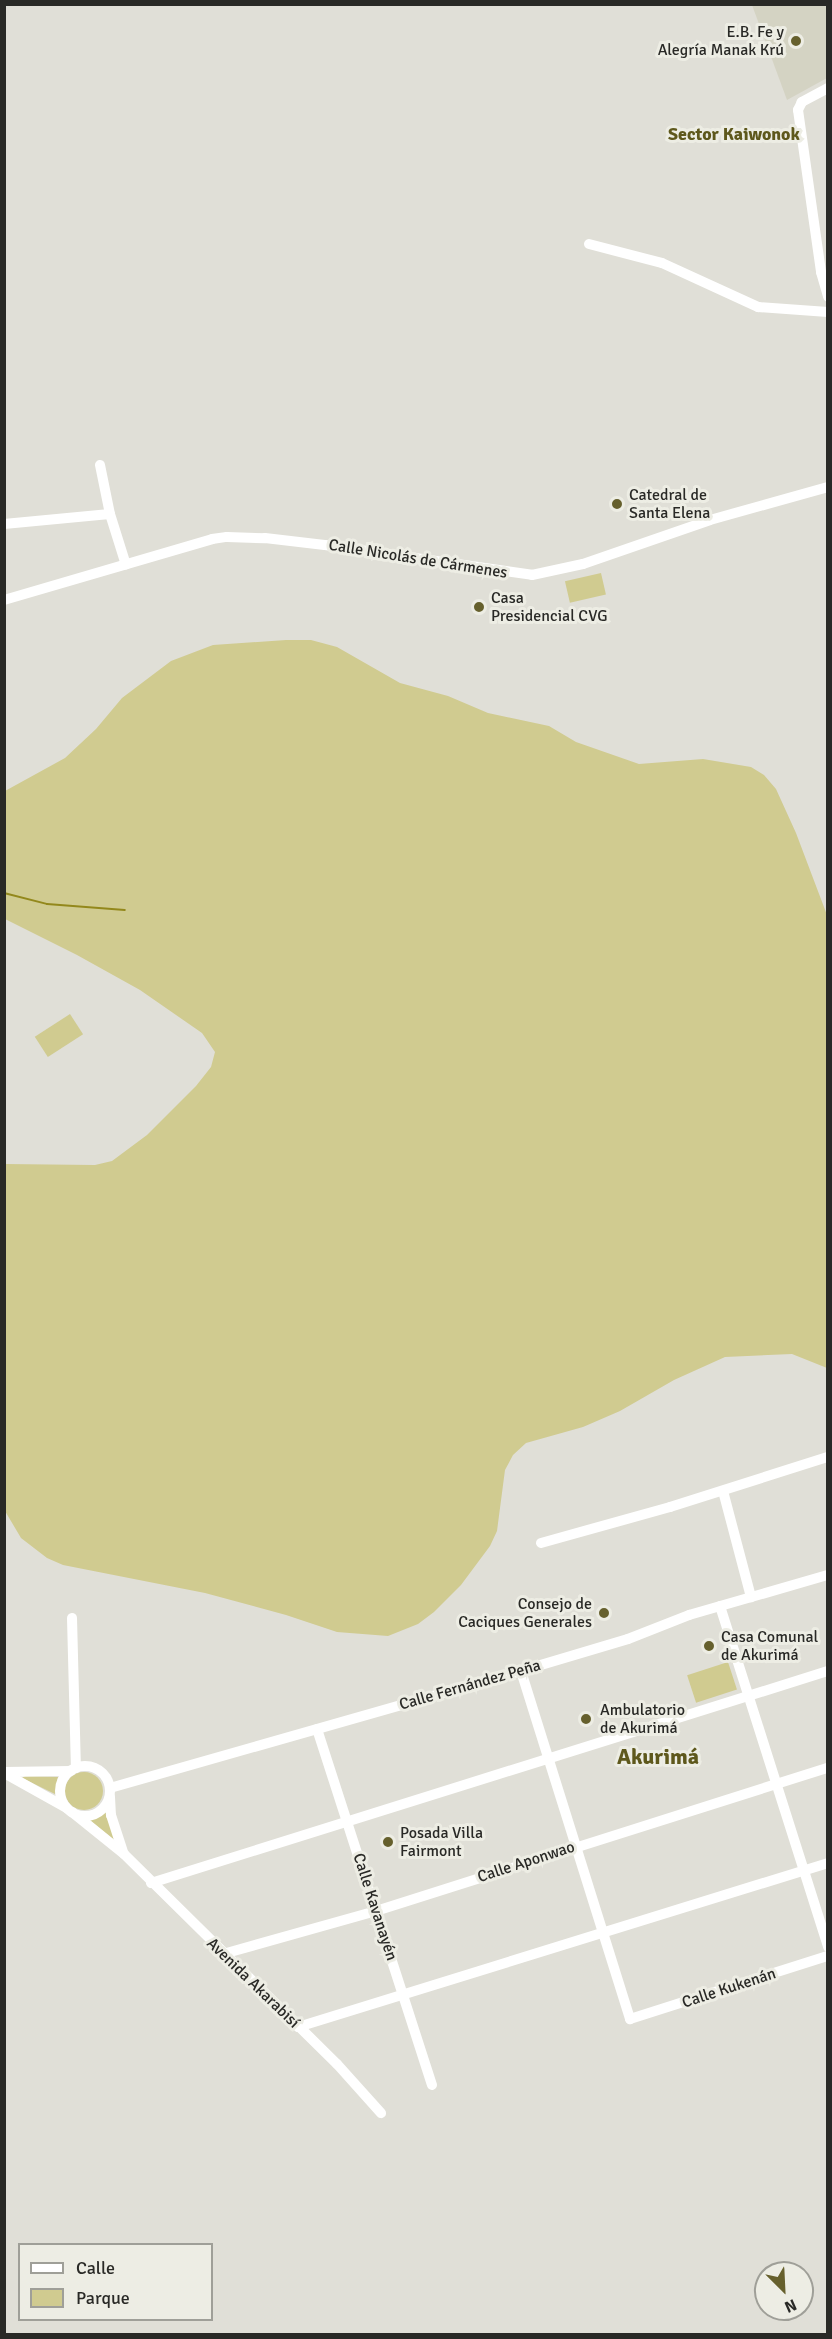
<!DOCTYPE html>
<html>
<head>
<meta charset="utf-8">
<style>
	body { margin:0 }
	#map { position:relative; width:832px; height:2339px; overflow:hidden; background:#e0dfd7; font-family:Signika,sans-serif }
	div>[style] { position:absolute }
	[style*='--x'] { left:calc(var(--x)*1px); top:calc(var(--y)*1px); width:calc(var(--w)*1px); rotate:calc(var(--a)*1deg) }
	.built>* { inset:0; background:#d4d3c3 }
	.green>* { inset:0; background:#d0cb90; transform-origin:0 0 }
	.round { border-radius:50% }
	.stream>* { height:2px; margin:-1px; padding:0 1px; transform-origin:1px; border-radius:1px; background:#93881c }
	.minor>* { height:10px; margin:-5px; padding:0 5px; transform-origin:5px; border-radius:5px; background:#fff }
	.minor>.ring { margin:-5px; padding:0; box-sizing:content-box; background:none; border:10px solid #fff; border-radius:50% }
	.dots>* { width:16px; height:16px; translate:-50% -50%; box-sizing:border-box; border:3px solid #edede4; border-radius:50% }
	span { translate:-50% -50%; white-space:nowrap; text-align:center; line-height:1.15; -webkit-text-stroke:6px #edede4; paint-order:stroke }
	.poi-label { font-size:16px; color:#292926 }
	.right { translate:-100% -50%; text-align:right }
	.left { translate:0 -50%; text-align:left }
	.street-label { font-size:16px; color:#292926 }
	.neighbourhood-label { font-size:18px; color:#5e581c; font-weight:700 }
	.district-label { font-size:22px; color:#5e581c; font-weight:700 }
	.frame { position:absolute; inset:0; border:6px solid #292926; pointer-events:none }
	.legend { position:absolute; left:18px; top:2243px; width:195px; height:78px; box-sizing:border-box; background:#edede4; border:2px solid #9f9f98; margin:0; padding:8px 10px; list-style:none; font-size:18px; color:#292926 }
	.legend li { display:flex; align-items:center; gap:12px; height:30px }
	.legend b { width:30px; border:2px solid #9f9f98 }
	.north { position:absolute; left:754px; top:2261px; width:60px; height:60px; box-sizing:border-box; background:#edede4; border:2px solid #9f9f98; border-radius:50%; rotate:156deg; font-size:16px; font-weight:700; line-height:24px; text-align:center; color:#292926 }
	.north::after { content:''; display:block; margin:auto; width:21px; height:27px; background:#66602d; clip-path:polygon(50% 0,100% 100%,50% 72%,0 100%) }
</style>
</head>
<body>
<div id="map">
	<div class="built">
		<i style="clip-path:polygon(752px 5px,827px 5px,827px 78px,787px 100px)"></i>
	</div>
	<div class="green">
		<i style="left:601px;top:573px;width:22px;height:37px;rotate:77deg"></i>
		<i style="clip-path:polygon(286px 640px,311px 640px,337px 647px,400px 683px,448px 696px,488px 713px,549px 726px,576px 742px,639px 764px,703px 759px,751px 767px,764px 775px,776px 789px,796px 833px,827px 915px,827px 1368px,792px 1354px,725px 1357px,674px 1380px,620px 1411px,583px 1427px,526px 1443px,513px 1455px,505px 1470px,497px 1531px,490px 1546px,461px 1585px,434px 1612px,418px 1624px,388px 1636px,337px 1632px,286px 1615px,205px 1593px,63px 1565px,47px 1558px,21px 1538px,5px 1511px,5px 1164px,95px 1165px,112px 1161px,147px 1135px,196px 1086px,211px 1067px,215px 1052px,202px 1033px,140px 990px,77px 955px,5px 919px,5px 791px,65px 758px,96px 729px,122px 698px,171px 661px,213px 645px)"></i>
		<i style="left:70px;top:1014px;width:24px;height:42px;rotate:57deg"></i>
		<i style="left:728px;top:1662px;width:29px;height:43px;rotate:72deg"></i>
		<i class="round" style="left:65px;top:1772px;width:38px;height:38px"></i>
		<i style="clip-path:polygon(25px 1776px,58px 1777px,55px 1794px,22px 1778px)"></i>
		<i style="clip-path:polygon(107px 1810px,115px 1841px,87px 1818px,98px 1816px)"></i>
	</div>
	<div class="stream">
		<i style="--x:4;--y:893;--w:44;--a:14.3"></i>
		<i style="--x:47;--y:904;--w:78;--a:4.4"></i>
	</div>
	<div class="minor">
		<i style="--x:828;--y:88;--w:30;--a:152"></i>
		<i style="--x:802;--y:102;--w:9;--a:117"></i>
		<i style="--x:798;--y:110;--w:164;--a:81.9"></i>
		<i style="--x:821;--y:272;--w:26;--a:74"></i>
		<i style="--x:589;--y:244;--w:75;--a:14.6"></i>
		<i style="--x:662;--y:263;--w:106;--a:24.6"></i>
		<i style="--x:758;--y:307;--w:70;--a:4.1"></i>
		<i style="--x:100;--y:465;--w:50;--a:78.5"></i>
		<i style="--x:110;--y:514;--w:53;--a:72.6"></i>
		<i style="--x:4;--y:524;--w:106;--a:-5.4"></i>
		<i style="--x:4;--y:600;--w:217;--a:-16.3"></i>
		<i style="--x:212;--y:539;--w:15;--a:-8"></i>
		<i style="--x:227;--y:537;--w:38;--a:2"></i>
		<i style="--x:265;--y:538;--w:60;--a:6.7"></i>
		<i style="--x:325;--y:545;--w:209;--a:8.2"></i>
		<i style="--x:532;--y:575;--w:52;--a:-12.2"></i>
		<i style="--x:583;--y:564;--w:134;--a:-19.1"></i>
		<i style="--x:710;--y:520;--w:123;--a:-15.6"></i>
		<i style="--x:723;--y:1491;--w:110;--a:75.2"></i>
		<i style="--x:541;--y:1543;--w:134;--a:-15.6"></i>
		<i style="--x:670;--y:1507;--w:166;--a:-17.6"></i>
		<i style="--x:720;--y:1606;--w:358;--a:72.4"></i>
		<i style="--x:72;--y:1618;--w:150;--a:88.5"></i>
		<i style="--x:521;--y:1671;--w:365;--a:72.6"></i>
		<i style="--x:630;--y:2019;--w:208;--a:-17.7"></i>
		<i style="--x:317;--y:1729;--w:374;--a:72.1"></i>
		<i class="ring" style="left:60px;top:1766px;width:40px;height:40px"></i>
		<i style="--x:5;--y:1772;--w:66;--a:-0.9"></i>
		<i style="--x:4;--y:1773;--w:72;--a:29.1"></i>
		<i style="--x:110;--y:1788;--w:410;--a:-15.9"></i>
		<i style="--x:504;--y:1676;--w:129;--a:-16.6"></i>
		<i style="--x:628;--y:1639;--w:66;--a:-21.5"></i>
		<i style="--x:689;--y:1615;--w:145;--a:-16.1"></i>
		<i style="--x:110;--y:1797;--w:18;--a:87"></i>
		<i style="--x:111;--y:1815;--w:38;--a:72"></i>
		<i style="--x:72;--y:1812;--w:67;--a:38.9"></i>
		<i style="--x:124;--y:1854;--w:299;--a:44.6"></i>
		<i style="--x:337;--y:2064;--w:66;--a:48.1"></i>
		<i style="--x:151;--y:1883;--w:709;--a:-17.39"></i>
		<i style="--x:223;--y:1954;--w:159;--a:-15.7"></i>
		<i style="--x:376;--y:1911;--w:474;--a:-17.6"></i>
		<i style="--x:298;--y:2027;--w:555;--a:-17.19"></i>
	</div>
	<div class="dots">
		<i style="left:796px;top:41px;background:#66602d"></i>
		<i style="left:617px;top:504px;background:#66602d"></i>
		<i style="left:479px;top:607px;background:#66602d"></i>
		<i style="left:604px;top:1613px;background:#66602d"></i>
		<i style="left:709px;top:1646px;background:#66602d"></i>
		<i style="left:586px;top:1719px;background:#66602d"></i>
		<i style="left:388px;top:1842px;background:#66602d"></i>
	</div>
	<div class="poi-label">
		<span class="right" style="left:784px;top:41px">E.B. Fe y<br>Alegría Manak Krú</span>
		<span class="left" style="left:629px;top:504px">Catedral de<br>Santa Elena</span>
		<span class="left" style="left:491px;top:607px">Casa<br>Presidencial CVG</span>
		<span class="right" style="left:592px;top:1613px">Consejo de<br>Caciques Generales</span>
		<span class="left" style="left:721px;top:1646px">Casa Comunal<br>de Akurimá</span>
		<span class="left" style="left:600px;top:1719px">Ambulatorio<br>de Akurimá</span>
		<span class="left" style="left:400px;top:1842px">Posada Villa<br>Fairmont</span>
	</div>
	<div class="street-label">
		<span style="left:418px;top:559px;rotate:9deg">Calle Nicolás de Cármenes</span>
		<span style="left:470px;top:1685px;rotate:-16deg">Calle Fernández Peña</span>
		<span style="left:526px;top:1862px;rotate:-18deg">Calle Aponwao</span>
		<span style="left:375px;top:1907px;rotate:72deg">Calle Kavanayén</span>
		<span style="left:253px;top:1983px;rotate:44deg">Avenida Akarabisí</span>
		<span style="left:729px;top:1988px;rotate:-18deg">Calle Kukenán</span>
	</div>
	<div class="neighbourhood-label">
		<span style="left:734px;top:134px">Sector Kaiwonok</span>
	</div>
	<div class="district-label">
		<span style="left:658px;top:1757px">Akurimá</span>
	</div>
	<div class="frame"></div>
	<ul class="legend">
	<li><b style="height:8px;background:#fff"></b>Calle</li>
	<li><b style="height:16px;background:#d0cb90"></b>Parque</li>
	</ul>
	<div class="north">N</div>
</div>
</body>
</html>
